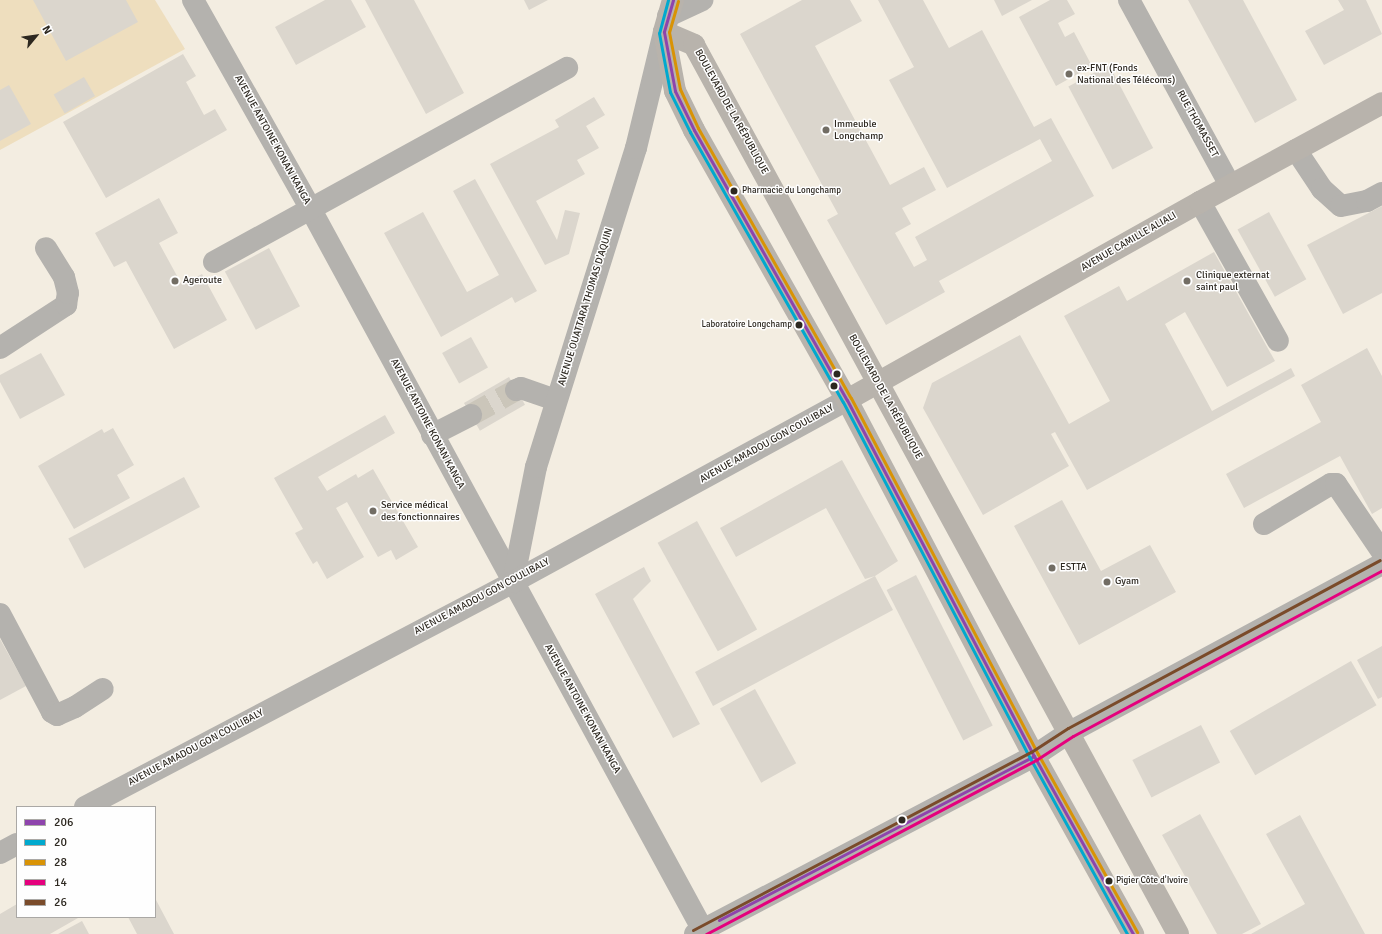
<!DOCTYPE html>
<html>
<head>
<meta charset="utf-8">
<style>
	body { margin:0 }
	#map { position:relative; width:1382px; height:934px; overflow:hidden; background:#f3ede1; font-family:Signika,sans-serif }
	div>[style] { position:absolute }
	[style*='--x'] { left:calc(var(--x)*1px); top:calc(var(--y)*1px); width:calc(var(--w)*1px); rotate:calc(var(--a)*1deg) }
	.green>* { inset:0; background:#eedebe }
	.building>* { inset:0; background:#dbd6cd; transform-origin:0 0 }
	.minor-tunnel>* { height:22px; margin-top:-11px; transform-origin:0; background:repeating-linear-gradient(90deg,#cbc6ba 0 22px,transparent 0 33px) }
	.minor>* { height:22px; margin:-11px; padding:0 11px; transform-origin:11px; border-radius:11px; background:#b4b2ae }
	.major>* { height:22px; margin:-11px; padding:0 11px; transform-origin:11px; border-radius:11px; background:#b8b3ac }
	.bus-1>* { height:3px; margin:-1.5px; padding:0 1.5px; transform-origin:1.5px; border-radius:1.5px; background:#8e44ad }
	.bus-2>* { height:3px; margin:-1.5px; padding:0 1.5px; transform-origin:1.5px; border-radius:1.5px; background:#00a9ce }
	.bus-3>* { height:3px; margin:-1.5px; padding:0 1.5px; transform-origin:1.5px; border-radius:1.5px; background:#d99305 }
	.bus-4>* { height:3px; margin:-1.5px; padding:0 1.5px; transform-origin:1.5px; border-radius:1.5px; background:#e5007d }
	.bus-5>* { height:3px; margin:-1.5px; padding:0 1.5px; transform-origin:1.5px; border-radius:1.5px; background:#7a4b2a }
	.dots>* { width:11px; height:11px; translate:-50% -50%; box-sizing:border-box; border:2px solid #fefefe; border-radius:50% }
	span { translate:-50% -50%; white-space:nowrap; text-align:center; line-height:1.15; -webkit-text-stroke:3px #fefefe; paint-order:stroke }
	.bus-label { font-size:9px; color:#2d2820 }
	.left { translate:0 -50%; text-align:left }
	.right { translate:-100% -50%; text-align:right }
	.poi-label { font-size:10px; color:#2d2820 }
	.street-label { font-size:10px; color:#2d2820 }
	.legend { position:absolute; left:16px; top:806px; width:140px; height:112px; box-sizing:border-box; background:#fefefe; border:1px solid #aaa8a5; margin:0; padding:5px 7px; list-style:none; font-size:12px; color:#2d2820 }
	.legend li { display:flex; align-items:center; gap:8px; height:20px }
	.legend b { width:20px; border:1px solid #aaa8a5 }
	.north { position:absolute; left:16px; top:16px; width:40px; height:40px; -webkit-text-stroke:3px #fefefe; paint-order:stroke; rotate:61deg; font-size:11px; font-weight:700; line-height:16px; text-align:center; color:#2d2820 }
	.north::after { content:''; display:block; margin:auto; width:14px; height:18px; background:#2d2820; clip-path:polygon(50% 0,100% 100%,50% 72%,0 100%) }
</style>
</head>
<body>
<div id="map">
	<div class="green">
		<i style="clip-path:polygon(0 0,155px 0,185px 49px,0 150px)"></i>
	</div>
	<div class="building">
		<i style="clip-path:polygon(33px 0,126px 0,138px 22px,66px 61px)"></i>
		<i style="clip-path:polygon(325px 0,351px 0,366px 27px,296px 65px,275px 27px)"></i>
		<i style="clip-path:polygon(365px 0,414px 0,464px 93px,426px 114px)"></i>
		<i style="clip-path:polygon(524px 0,548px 0,529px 10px)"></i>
		<i style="clip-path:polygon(802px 0,850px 0,862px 21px,815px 46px,890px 185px,924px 167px,936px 190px,902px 208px,911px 224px,895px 233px,914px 267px,927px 260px,915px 237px,1052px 161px,1040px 139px,947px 188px,889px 80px,914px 67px,878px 0,923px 0,949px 48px,982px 30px,1034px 127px,1051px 118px,1094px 196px,939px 281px,945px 292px,886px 325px,827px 220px,838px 214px,740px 34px)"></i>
		<i style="clip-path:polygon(994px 0,1032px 0,1002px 16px)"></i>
		<i style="clip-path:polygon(1050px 0,1067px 0,1075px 14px,1058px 23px,1065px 37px,1074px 32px,1092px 66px,1056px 86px,1019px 17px)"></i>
		<i style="clip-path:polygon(1188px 0,1243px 0,1297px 100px,1255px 123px)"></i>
		<i style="clip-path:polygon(1338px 0,1366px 0,1382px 34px,1324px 65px,1305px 31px,1344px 10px)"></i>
		<i style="clip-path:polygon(183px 54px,196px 76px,186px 82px,204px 115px,215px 109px,227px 130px,106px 198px,63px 122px)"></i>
		<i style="left:1109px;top:65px;width:94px;height:46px;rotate:62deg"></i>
		<i style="left:84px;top:77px;width:22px;height:35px;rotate:60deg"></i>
		<i style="clip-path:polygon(9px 85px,31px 124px,0 141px,0 90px)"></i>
		<i style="clip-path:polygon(594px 97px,605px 115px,586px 126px,599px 148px,577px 160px,585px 174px,536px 201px,557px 240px,565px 210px,580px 213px,569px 254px,545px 265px,490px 164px,559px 127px,555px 120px)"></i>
		<i style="clip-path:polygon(475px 179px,537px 291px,515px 303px,512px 297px,441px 337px,384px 233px,423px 212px,467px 292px,499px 275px,453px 191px)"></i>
		<i style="clip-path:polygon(159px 198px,178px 233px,159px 243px,182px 285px,202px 274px,227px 320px,174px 349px,126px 261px,114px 267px,95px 233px)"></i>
		<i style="clip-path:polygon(1382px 206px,1382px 293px,1343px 314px,1307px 245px)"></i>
		<i style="left:1269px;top:212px;width:77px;height:36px;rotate:61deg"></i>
		<i style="left:269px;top:248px;width:66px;height:50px;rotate:62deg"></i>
		<i style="clip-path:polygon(1214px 252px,1275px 361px,1227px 387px,1185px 312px,1165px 324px,1212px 411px,1291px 368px,1295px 376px,1087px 490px,1055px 432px,1051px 434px,1069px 466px,983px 515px,923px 408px,932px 383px,1020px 335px,1069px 424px,1110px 401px,1064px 316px,1119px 286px,1127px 301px)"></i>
		<i style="left:471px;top:337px;width:35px;height:33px;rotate:61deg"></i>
		<i style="clip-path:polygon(1367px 348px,1382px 376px,1382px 508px,1372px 514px,1340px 456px,1244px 508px,1226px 474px,1321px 422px,1301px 385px)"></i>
		<i style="clip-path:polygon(41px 353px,65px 395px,20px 419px,0 382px,0 375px)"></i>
		<i style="left:509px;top:377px;width:32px;height:52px;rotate:60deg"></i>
		<i style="clip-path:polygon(385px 415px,395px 433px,318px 477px,327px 491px,356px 474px,358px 478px,373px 469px,418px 547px,396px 560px,391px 550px,378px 557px,347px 502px,336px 508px,364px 557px,327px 579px,317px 561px,313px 564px,295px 533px,303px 529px,274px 478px)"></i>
		<i style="clip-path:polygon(113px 428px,134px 465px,117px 475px,130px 498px,74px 529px,38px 466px,102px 429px,104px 433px)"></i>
		<i style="clip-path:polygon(842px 460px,898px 561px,875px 576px,893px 610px,713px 706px,695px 672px,875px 576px,865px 579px,826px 508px,736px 557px,720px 528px)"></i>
		<i style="left:184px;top:477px;width:34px;height:131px;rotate:62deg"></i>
		<i style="clip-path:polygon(1062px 500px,1101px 571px,1150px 545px,1176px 592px,1079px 645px,1014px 526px)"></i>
		<i style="left:697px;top:521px;width:124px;height:45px;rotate:61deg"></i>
		<i style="clip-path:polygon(644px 567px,651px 581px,633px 599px,700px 724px,673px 738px,595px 594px)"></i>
		<i style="left:916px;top:575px;width:169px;height:33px;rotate:63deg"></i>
		<i style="clip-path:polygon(0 639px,26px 686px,0 700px)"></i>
		<i style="clip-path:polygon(1382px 646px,1382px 697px,1378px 699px,1357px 660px)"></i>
		<i style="left:1351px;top:661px;width:51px;height:140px;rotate:60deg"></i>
		<i style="left:755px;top:689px;width:85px;height:40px;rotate:61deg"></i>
		<i style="left:1201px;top:725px;width:42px;height:77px;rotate:63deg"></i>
		<i style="clip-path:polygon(1200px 814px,1261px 924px,1242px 934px,1217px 934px,1162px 835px)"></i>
		<i style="clip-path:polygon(1300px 815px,1365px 934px,1251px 934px,1305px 904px,1266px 834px)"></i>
		<i style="clip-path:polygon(155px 898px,174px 934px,137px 934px,128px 917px,155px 917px)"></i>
		<i style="clip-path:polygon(17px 904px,17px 917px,78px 918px,50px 934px,0 934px,0 914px)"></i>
		<i style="clip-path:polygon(82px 921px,89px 934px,58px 934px)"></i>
	</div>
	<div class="minor-tunnel">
		<i style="--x:471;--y:415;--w:51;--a:-29.1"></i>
	</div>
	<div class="minor">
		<i style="--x:193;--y:0;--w:239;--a:60.6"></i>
		<i style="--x:310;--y:208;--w:826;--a:61.45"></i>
		<i style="--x:1129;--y:0;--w:211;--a:61.4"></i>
		<i style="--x:668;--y:16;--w:38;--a:-25"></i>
		<i style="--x:1296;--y:150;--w:47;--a:56.3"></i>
		<i style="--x:1322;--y:189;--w:25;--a:42"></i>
		<i style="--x:1341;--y:206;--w:26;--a:-11"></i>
		<i style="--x:1367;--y:201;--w:17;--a:-28"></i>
		<i style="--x:1200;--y:202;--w:159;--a:60.7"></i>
		<i style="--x:214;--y:262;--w:403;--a:-28.8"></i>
		<i style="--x:0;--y:348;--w:79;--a:-33.1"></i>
		<i style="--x:66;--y:305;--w:12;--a:-81"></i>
		<i style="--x:68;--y:293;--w:16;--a:-104"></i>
		<i style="--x:64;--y:277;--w:34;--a:-122"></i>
		<i style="--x:516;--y:390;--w:5;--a:-22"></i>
		<i style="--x:521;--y:388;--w:37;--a:19"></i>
		<i style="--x:432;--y:435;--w:44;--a:-27.1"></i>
		<i style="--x:1264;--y:524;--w:78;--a:-30.8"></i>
		<i style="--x:1331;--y:484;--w:5;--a:0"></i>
		<i style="--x:1336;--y:484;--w:82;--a:55.9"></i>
		<i style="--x:513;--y:582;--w:117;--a:-78.7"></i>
		<i style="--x:536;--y:467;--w:334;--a:-72.6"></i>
		<i style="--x:636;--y:148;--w:119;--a:-76.4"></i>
		<i style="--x:0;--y:614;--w:111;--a:62"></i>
		<i style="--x:52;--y:712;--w:6;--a:31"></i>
		<i style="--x:57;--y:715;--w:20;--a:-24"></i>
		<i style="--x:75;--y:707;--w:33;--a:-33"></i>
		<i style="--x:85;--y:807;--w:484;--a:-27.7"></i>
		<i style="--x:513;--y:582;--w:380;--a:-28.6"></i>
		<i style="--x:0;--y:853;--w:19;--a:-28"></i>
		<i style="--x:695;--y:934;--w:383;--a:-27.7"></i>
		<i style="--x:1034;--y:756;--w:43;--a:-33.7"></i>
		<i style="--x:1070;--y:732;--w:354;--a:-28.3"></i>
	</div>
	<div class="major">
		<i style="--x:673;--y:0;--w:33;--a:106"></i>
		<i style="--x:664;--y:32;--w:60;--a:79.4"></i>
		<i style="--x:675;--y:91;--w:43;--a:64"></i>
		<i style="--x:694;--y:130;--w:310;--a:60.5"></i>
		<i style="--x:847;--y:400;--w:402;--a:62.3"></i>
		<i style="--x:1034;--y:756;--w:204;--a:60.9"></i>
		<i style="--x:664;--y:32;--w:33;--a:23"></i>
		<i style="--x:694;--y:45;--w:1012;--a:61.43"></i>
		<i style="--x:847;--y:400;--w:405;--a:-29.3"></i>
		<i style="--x:1200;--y:202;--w:207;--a:-28.5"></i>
	</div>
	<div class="bus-1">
		<i style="--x:673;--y:0;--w:33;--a:106"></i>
		<i style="--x:664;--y:32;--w:60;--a:79.4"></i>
		<i style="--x:675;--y:91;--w:43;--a:64"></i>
		<i style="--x:694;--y:130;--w:310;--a:60.5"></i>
		<i style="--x:847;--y:400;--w:402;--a:62.3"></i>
		<i style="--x:1034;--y:756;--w:204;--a:60.9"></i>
		<i style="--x:719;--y:920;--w:355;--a:-27.5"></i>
	</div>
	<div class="bus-2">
		<i style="--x:668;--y:0;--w:34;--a:105"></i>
		<i style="--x:659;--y:33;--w:60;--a:79.4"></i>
		<i style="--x:670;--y:92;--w:45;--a:63.4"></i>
		<i style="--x:690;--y:132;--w:310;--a:60.5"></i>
		<i style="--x:843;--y:402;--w:402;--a:62.3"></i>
		<i style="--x:1030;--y:758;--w:201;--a:61.1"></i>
	</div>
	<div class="bus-3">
		<i style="--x:678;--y:1;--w:32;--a:106"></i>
		<i style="--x:669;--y:32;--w:58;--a:79.1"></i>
		<i style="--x:680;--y:89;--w:43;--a:65.2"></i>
		<i style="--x:698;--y:128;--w:310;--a:60.5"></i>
		<i style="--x:851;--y:398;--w:402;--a:62.3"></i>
		<i style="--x:1038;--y:754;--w:204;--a:60.9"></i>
	</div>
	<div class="bus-4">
		<i style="--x:706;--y:934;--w:373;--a:-27.8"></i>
		<i style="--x:1036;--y:760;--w:44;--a:-33"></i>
		<i style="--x:1073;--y:736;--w:351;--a:-28.2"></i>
	</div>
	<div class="bus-5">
		<i style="--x:693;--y:930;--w:382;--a:-27.8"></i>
		<i style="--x:1031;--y:752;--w:44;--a:-33"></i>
		<i style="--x:1068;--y:728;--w:354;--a:-28.3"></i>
	</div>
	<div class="dots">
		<i style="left:1069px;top:74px;background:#726d64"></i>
		<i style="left:826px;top:130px;background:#726d64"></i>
		<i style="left:734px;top:191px;background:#2d2820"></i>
		<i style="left:175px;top:281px;background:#726d64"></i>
		<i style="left:1187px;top:281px;background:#726d64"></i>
		<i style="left:799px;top:325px;background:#2d2820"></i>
		<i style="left:837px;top:374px;background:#2d2820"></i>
		<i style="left:834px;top:386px;background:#2d2820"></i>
		<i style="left:373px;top:511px;background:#726d64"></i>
		<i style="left:1052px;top:568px;background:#726d64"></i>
		<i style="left:1107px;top:582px;background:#726d64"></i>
		<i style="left:902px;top:820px;background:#2d2820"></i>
		<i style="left:1109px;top:881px;background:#2d2820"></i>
	</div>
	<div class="bus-label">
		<span class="left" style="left:742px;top:191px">Pharmacie du Longchamp</span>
		<span class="right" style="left:792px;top:325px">Laboratoire Longchamp</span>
		<span class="left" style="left:1116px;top:881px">Pigier Côte d'Ivoire</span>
	</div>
	<div class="poi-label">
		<span class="left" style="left:1077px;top:74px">ex-FNT (Fonds<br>National des Télécoms)</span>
		<span class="left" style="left:834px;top:130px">Immeuble<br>Longchamp</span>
		<span class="left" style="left:1196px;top:281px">Clinique externat<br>saint paul</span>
		<span class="left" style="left:183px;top:281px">Ageroute</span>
		<span class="left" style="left:381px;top:511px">Service médical<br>des fonctionnaires</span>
		<span class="left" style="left:1060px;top:568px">ESTTA</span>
		<span class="left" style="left:1115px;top:582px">Gyam</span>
	</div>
	<div class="street-label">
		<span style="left:731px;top:112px;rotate:61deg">BOULEVARD DE LA RÉPUBLIQUE</span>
		<span style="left:1197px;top:124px;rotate:61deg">RUE THOMASSET</span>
		<span style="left:272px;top:140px;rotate:61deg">AVENUE ANTOINE KONAN KANGA</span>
		<span style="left:1129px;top:242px;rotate:-30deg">AVENUE CAMILLE ALIALI</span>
		<span style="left:586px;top:307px;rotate:-73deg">AVENUE OUATTARA THOMAS D'AQUIN</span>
		<span style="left:885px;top:397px;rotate:61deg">BOULEVARD DE LA RÉPUBLIQUE</span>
		<span style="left:427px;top:424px;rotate:62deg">AVENUE ANTOINE KONAN KANGA</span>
		<span style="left:767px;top:444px;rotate:-29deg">AVENUE AMADOU GON COULIBALY</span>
		<span style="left:482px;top:597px;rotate:-28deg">AVENUE AMADOU GON COULIBALY</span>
		<span style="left:582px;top:709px;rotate:61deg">AVENUE ANTOINE KONAN KANGA</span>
		<span style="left:196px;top:748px;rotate:-28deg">AVENUE AMADOU GON COULIBALY</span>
	</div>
	<ul class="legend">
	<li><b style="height:5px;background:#8e44ad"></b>206</li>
	<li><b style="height:5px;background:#00a9ce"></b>20</li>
	<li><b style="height:5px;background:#d99305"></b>28</li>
	<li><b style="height:5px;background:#e5007d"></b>14</li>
	<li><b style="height:5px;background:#7a4b2a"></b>26</li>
	</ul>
	<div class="north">N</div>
</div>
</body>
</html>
